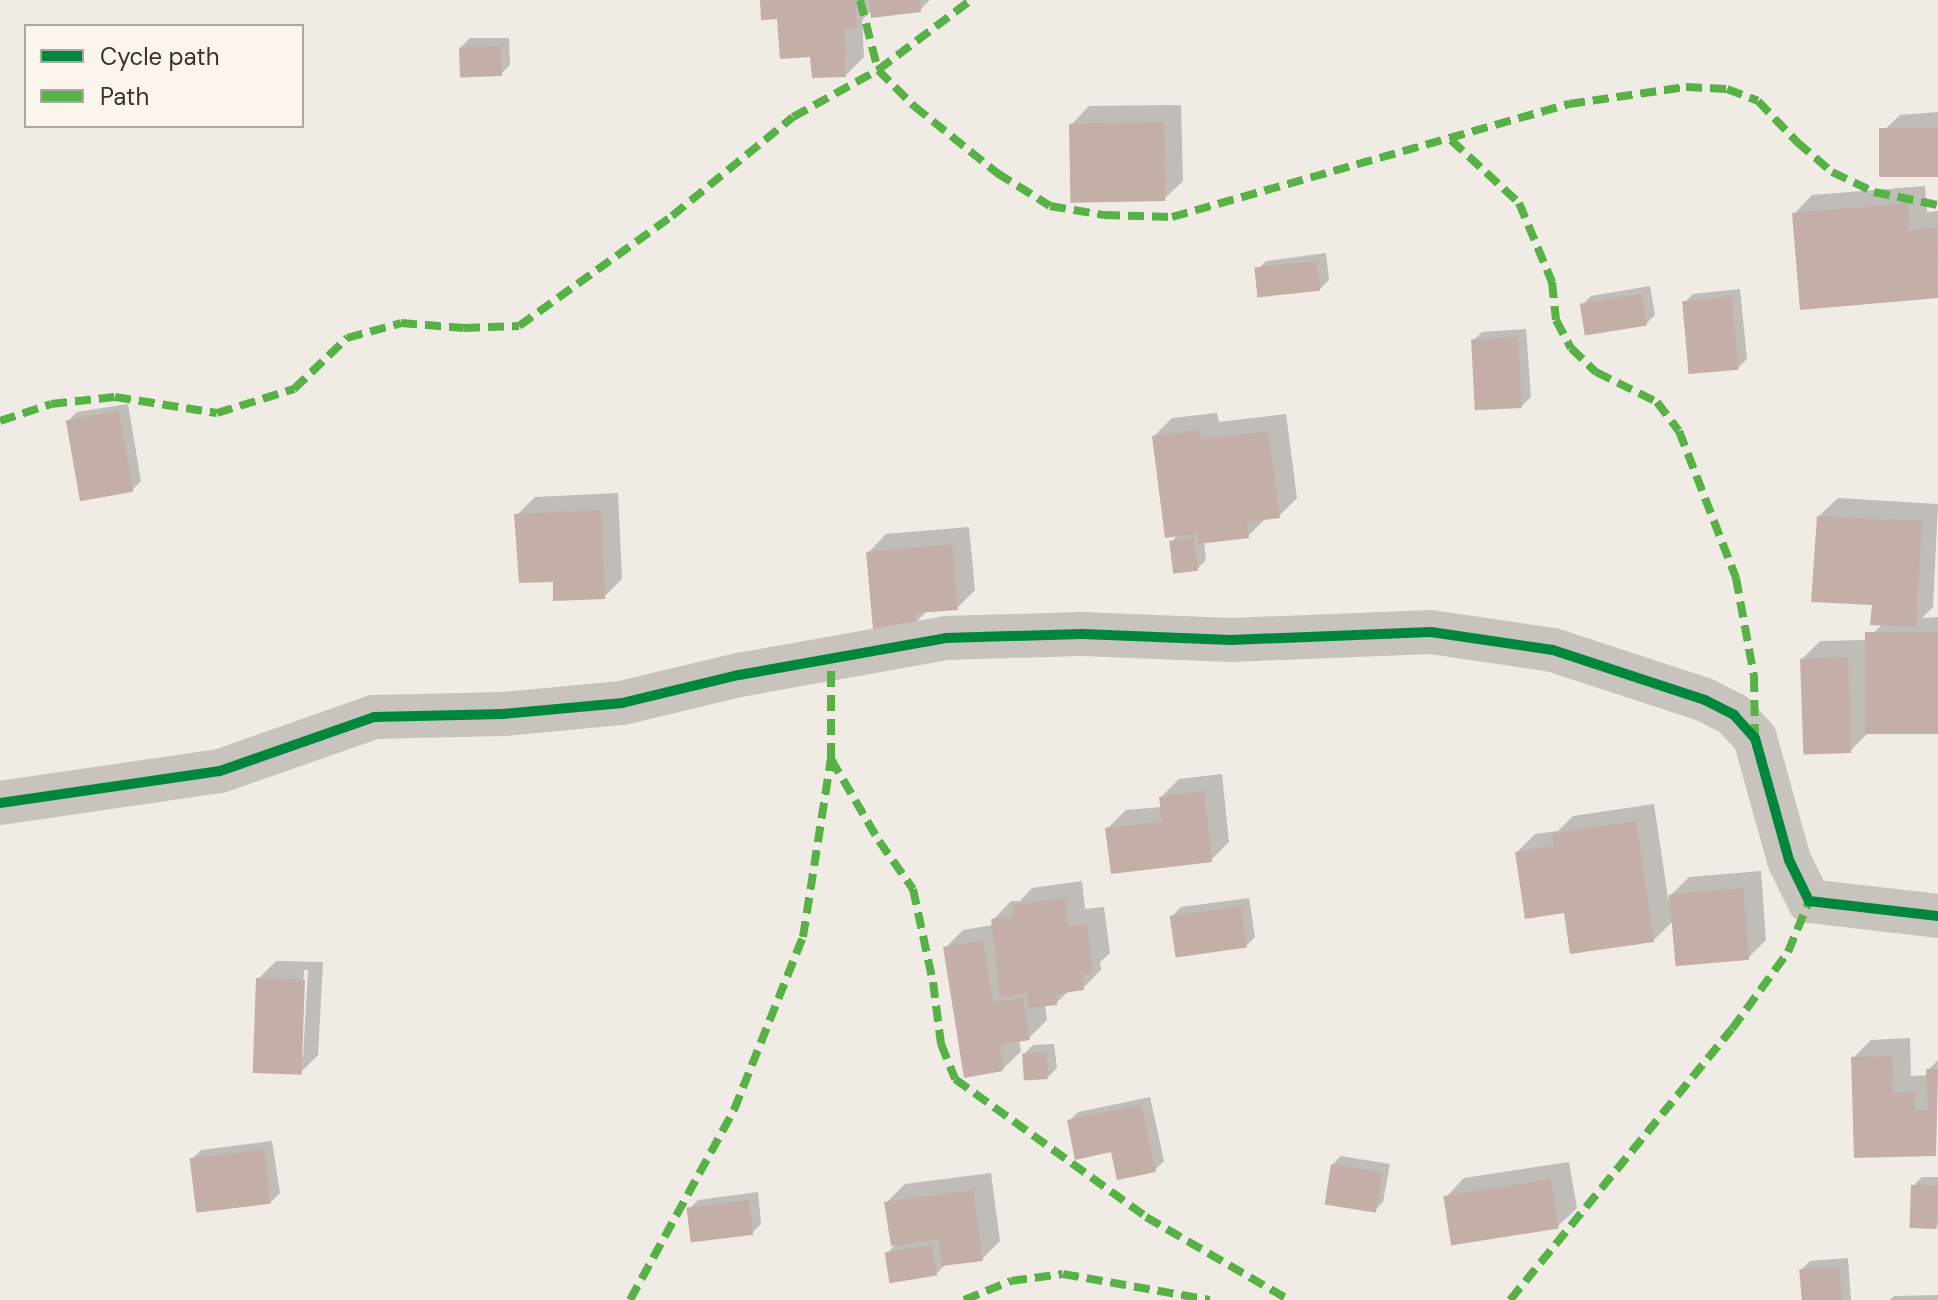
<!DOCTYPE html>
<html>
<head>
<meta charset="utf-8">
<style>
	body { margin:0 }
	#map { position:relative; width:1938px; height:1300px; overflow:hidden; background:#f0ebe5; font-family:"DM Sans",sans-serif }
	div>[style] { position:absolute }
	[style*='--x'] { left:calc(var(--x)*1px); top:calc(var(--y)*1px); width:calc(var(--w)*1px); rotate:calc(var(--a)*1deg) }
	.shadow>* { inset:0; background:#0003 }
	.building>* { inset:0; background:#c3afa7; transform-origin:0 0 }
	.minor>* { height:44px; margin:-22px; padding:0 22px; transform-origin:22px; border-radius:22px; background:#c9c3be }
	.quiet>* { height:8px; margin-top:-4px; transform-origin:0; background:repeating-linear-gradient(90deg,#57b246 0 16px,transparent 0 24px) }
	.cycleway>* { height:10px; margin:-5px; padding:0 5px; transform-origin:5px; border-radius:5px; background:#00873e }
	span { translate:-50% -50%; white-space:nowrap; text-align:center; line-height:1.15; -webkit-text-stroke:8px #fbf5ee; paint-order:stroke }
	.legend { position:absolute; left:24px; top:24px; width:280px; height:104px; box-sizing:border-box; background:#fbf5ee; border:2px solid #aea6a0; margin:0; padding:10px 14px; list-style:none; font-size:24px; color:#3b302b }
	.legend li { display:flex; align-items:center; gap:16px; height:40px }
	.legend b { width:40px; border:2px solid #aea6a0 }
</style>
</head>
<body>
<div id="map">
	<div class="shadow">
		<i style="clip-path:polygon(762px 0,929px 0,929px 1px,920px 10px,872px 10px,862px 20px,864px 57px,846px 75px,812px 55px)"></i>
		<i style="clip-path:polygon(470px 38px,509px 38px,510px 65px,501px 74px,461px 47px)"></i>
		<i style="clip-path:polygon(1181px 105px,1183px 181px,1164px 199px,1071px 125px,1089px 106px)"></i>
		<i style="clip-path:polygon(1938px 112px,1938px 175px,1881px 133px,1900px 115px)"></i>
		<i style="clip-path:polygon(1925px 186px,1927px 212px,1938px 211px,1938px 296px,1802px 308px,1794px 214px,1812px 195px)"></i>
		<i style="clip-path:polygon(1326px 253px,1329px 280px,1320px 289px,1257px 270px,1266px 261px)"></i>
		<i style="clip-path:polygon(1650px 286px,1655px 315px,1646px 324px,1582px 305px,1591px 296px)"></i>
		<i style="clip-path:polygon(1740px 289px,1747px 359px,1738px 368px,1684px 303px,1693px 294px)"></i>
		<i style="clip-path:polygon(1526px 329px,1531px 397px,1522px 406px,1473px 341px,1482px 332px)"></i>
		<i style="clip-path:polygon(128px 404px,141px 481px,132px 490px,68px 421px,77px 412px)"></i>
		<i style="clip-path:polygon(1217px 413px,1219px 422px,1286px 414px,1297px 498px,1279px 516px,1266px 518px,1248px 536px,1204px 541px,1206px 560px,1197px 569px,1171px 542px,1179px 534px,1154px 436px,1172px 418px)"></i>
		<i style="clip-path:polygon(618px 493px,622px 579px,604px 597px,555px 580px,517px 515px,535px 497px)"></i>
		<i style="clip-path:polygon(1838px 498px,1938px 504px,1933px 607px,1922px 618px,1938px 617px,1938px 732px,1866px 667px,1868px 733px,1850px 751px,1802px 659px,1820px 641px,1866px 640px,1883px 624px,1819px 516px)"></i>
		<i style="clip-path:polygon(969px 527px,975px 590px,957px 608px,928px 610px,915px 623px,868px 553px,886px 534px)"></i>
		<i style="clip-path:polygon(1222px 774px,1229px 842px,1211px 860px,1107px 829px,1126px 810px,1162px 807px,1161px 797px,1179px 779px)"></i>
		<i style="clip-path:polygon(1654px 804px,1668px 898px,1689px 877px,1761px 871px,1766px 940px,1748px 958px,1674px 920px,1653px 941px,1566px 911px,1517px 852px,1535px 834px,1558px 831px,1573px 816px)"></i>
		<i style="clip-path:polygon(1082px 881px,1085px 909px,1104px 907px,1110px 953px,1100px 962px,1101px 970px,1083px 988px,1069px 991px,1056px 1003px,1045px 1004px,1047px 1020px,1029px 1038px,1019px 1040px,1021px 1051px,1002px 1070px,945px 948px,963px 930px,993px 925px,993px 920px,1011px 901px,1020px 901px,1032px 888px)"></i>
		<i style="clip-path:polygon(1249px 898px,1255px 937px,1246px 946px,1172px 916px,1181px 907px)"></i>
		<i style="clip-path:polygon(evenodd,276px 961px,323px 962px,318px 1055px,300px 1073px,258px 979px,276px 961px,304px 970px,308px 970px,303px 1057px,299px 1057px,304px 970px)"></i>
		<i style="clip-path:polygon(1910px 1038px,1911px 1076px,1928px 1075px,1928px 1070px,1938px 1060px,1935px 1154px,1853px 1058px,1871px 1040px)"></i>
		<i style="clip-path:polygon(1054px 1044px,1057px 1068px,1048px 1077px,1024px 1054px,1033px 1045px)"></i>
		<i style="clip-path:polygon(1150px 1097px,1164px 1161px,1155px 1170px,1113px 1149px,1069px 1121px,1078px 1112px)"></i>
		<i style="clip-path:polygon(272px 1141px,280px 1193px,271px 1202px,192px 1159px,201px 1150px)"></i>
		<i style="clip-path:polygon(1341px 1156px,1390px 1164px,1383px 1202px,1374px 1211px,1332px 1165px)"></i>
		<i style="clip-path:polygon(1569px 1162px,1577px 1208px,1558px 1226px,1446px 1197px,1464px 1178px)"></i>
		<i style="clip-path:polygon(991px 1173px,1000px 1241px,982px 1259px,946px 1264px,936px 1274px,887px 1253px,897px 1243px,887px 1202px,905px 1184px)"></i>
		<i style="clip-path:polygon(1922px 1177px,1938px 1177px,1938px 1227px,1913px 1186px)"></i>
		<i style="clip-path:polygon(758px 1192px,761px 1224px,752px 1233px,689px 1209px,698px 1200px)"></i>
		<i style="clip-path:polygon(1848px 1258px,1851px 1300px,1803px 1300px,1801px 1270px,1810px 1261px)"></i>
		<i style="clip-path:polygon(1938px 1295px,1938px 1300px,1890px 1300px,1894px 1296px)"></i>
	</div>
	<div class="building">
		<i style="clip-path:polygon(760px 0,855px 0,857px 28px,844px 29px,846px 77px,812px 78px,810px 57px,780px 59px,777px 19px,761px 20px)"></i>
		<i style="clip-path:polygon(869px 0,920px 0,921px 12px,871px 18px)"></i>
		<i style="left:501px;top:46px;width:30px;height:42px;rotate:88deg"></i>
		<i style="left:1164px;top:122px;width:79px;height:95px;rotate:89deg"></i>
		<i style="left:1938px;top:128px;width:49px;height:59px;rotate:90deg"></i>
		<i style="clip-path:polygon(1908px 203px,1909px 230px,1937px 227px,1938px 298px,1800px 310px,1792px 213px)"></i>
		<i style="left:1317px;top:261px;width:30px;height:63px;rotate:84deg"></i>
		<i style="left:1642px;top:294px;width:32px;height:63px;rotate:81deg"></i>
		<i style="left:1732px;top:297px;width:73px;height:50px;rotate:85deg"></i>
		<i style="left:1518px;top:337px;width:71px;height:47px;rotate:87deg"></i>
		<i style="left:119px;top:411px;width:82px;height:54px;rotate:80deg"></i>
		<i style="clip-path:polygon(1200px 430px,1201px 439px,1268px 431px,1280px 518px,1247px 522px,1249px 538px,1198px 544px,1197px 534px,1165px 538px,1152px 436px)"></i>
		<i style="clip-path:polygon(601px 510px,605px 599px,553px 601px,553px 582px,519px 583px,514px 514px)"></i>
		<i style="clip-path:polygon(1817px 516px,1922px 521px,1916px 627px,1870px 625px,1872px 605px,1811px 602px)"></i>
		<i style="left:1194px;top:538px;width:33px;height:25px;rotate:83deg"></i>
		<i style="clip-path:polygon(952px 544px,958px 610px,915px 613px,916px 625px,873px 629px,866px 552px)"></i>
		<i style="left:1938px;top:632px;width:102px;height:73px;rotate:90deg"></i>
		<i style="left:1848px;top:657px;width:96px;height:48px;rotate:88deg"></i>
		<i style="clip-path:polygon(1204px 791px,1212px 862px,1111px 874px,1105px 828px,1162px 822px,1159px 797px)"></i>
		<i style="clip-path:polygon(1636px 821px,1654px 942px,1570px 954px,1564px 913px,1525px 919px,1515px 852px,1554px 846px,1552px 834px)"></i>
		<i style="left:1743px;top:888px;width:72px;height:74px;rotate:85deg"></i>
		<i style="clip-path:polygon(1065px 898px,1068px 926px,1087px 924px,1093px 973px,1082px 975px,1084px 990px,1056px 994px,1057px 1005px,1029px 1008px,1027px 993px,1000px 997px,991px 919px,1014px 917px,1012px 905px)"></i>
		<i style="left:1241px;top:906px;width:42px;height:72px;rotate:82deg"></i>
		<i style="clip-path:polygon(983px 940px,993px 1002px,1023px 998px,1030px 1040px,1000px 1045px,1003px 1071px,964px 1078px,943px 947px)"></i>
		<i style="left:256px;top:978px;width:49px;height:95px;rotate:2deg"></i>
		<i style="left:1046px;top:1052px;width:27px;height:24px;rotate:86deg"></i>
		<i style="clip-path:polygon(1892px 1056px,1893px 1093px,1915px 1092px,1915px 1110px,1928px 1110px,1926px 1069px,1938px 1069px,1936px 1156px,1854px 1158px,1851px 1057px)"></i>
		<i style="clip-path:polygon(1141px 1105px,1156px 1172px,1117px 1180px,1111px 1152px,1075px 1160px,1067px 1120px)"></i>
		<i style="left:264px;top:1149px;width:55px;height:75px;rotate:83deg"></i>
		<i style="left:1331px;top:1164px;width:52px;height:41px;rotate:9deg"></i>
		<i style="left:1551px;top:1179px;width:50px;height:109px;rotate:81deg"></i>
		<i style="left:1911px;top:1185px;width:27px;height:43px;rotate:2deg"></i>
		<i style="clip-path:polygon(973px 1190px,983px 1261px,942px 1266px,938px 1239px,891px 1246px,884px 1202px)"></i>
		<i style="left:749px;top:1200px;width:35px;height:63px;rotate:83deg"></i>
		<i style="left:932px;top:1245px;width:31px;height:48px;rotate:81deg"></i>
		<i style="left:1839px;top:1266px;width:34px;height:40px;rotate:85deg"></i>
	</div>
	<div class="minor">
		<i style="--x:0;--y:803;--w:222;--a:-8.3"></i>
		<i style="--x:220;--y:771;--w:163;--a:-19.3"></i>
		<i style="--x:374;--y:717;--w:129;--a:-1.3"></i>
		<i style="--x:503;--y:714;--w:120;--a:-5.3"></i>
		<i style="--x:622;--y:703;--w:120;--a:-13.5"></i>
		<i style="--x:739;--y:675;--w:210;--a:-10.1"></i>
		<i style="--x:946;--y:638;--w:136;--a:-1.7"></i>
		<i style="--x:1082;--y:634;--w:149;--a:2.3"></i>
		<i style="--x:1231;--y:640;--w:200;--a:-2.3"></i>
		<i style="--x:1431;--y:632;--w:123;--a:8.4"></i>
		<i style="--x:1553;--y:650;--w:160;--a:18.2"></i>
		<i style="--x:1705;--y:700;--w:33;--a:27"></i>
		<i style="--x:1734;--y:715;--w:31;--a:48"></i>
		<i style="--x:1755;--y:738;--w:127;--a:74.4"></i>
		<i style="--x:1789;--y:860;--w:46;--a:64"></i>
		<i style="--x:1809;--y:901;--w:130;--a:6.6"></i>
	</div>
	<div class="quiet">
		<i style="--x:860;--y:0;--w:72;--a:75.6"></i>
		<i style="--x:878;--y:70;--w:51;--a:45"></i>
		<i style="--x:914;--y:106;--w:107;--a:38.9"></i>
		<i style="--x:997;--y:173;--w:62;--a:31.9"></i>
		<i style="--x:1050;--y:206;--w:55;--a:9.5"></i>
		<i style="--x:1104;--y:215;--w:68;--a:1.7"></i>
		<i style="--x:1172;--y:217;--w:413;--a:-15.9"></i>
		<i style="--x:1569;--y:104;--w:118;--a:-8.3"></i>
		<i style="--x:1686;--y:87;--w:41;--a:2.8"></i>
		<i style="--x:1727;--y:89;--w:33;--a:21"></i>
		<i style="--x:1758;--y:101;--w:57;--a:46.4"></i>
		<i style="--x:1797;--y:142;--w:46;--a:40.6"></i>
		<i style="--x:1832;--y:172;--w:47;--a:25.5"></i>
		<i style="--x:1874;--y:192;--w:65;--a:11.5"></i>
		<i style="--x:1451;--y:140;--w:93;--a:42.8"></i>
		<i style="--x:1519;--y:203;--w:86;--a:67.3"></i>
		<i style="--x:1552;--y:282;--w:38;--a:84"></i>
		<i style="--x:1556;--y:320;--w:32;--a:62"></i>
		<i style="--x:1571;--y:348;--w:35;--a:44"></i>
		<i style="--x:1596;--y:372;--w:68;--a:26.2"></i>
		<i style="--x:1657;--y:402;--w:36;--a:53"></i>
		<i style="--x:1679;--y:431;--w:158;--a:68.8"></i>
		<i style="--x:1736;--y:578;--w:100;--a:79.6"></i>
		<i style="--x:1754;--y:676;--w:62;--a:89.1"></i>
		<i style="--x:0;--y:421;--w:54;--a:-18.4"></i>
		<i style="--x:51;--y:404;--w:64;--a:-6.2"></i>
		<i style="--x:115;--y:397;--w:103;--a:8.9"></i>
		<i style="--x:217;--y:413;--w:81;--a:-17.3"></i>
		<i style="--x:294;--y:389;--w:74;--a:-43.9"></i>
		<i style="--x:347;--y:338;--w:56;--a:-15.5"></i>
		<i style="--x:401;--y:323;--w:63;--a:4.5"></i>
		<i style="--x:464;--y:328;--w:55;--a:-2.1"></i>
		<i style="--x:519;--y:326;--w:188;--a:-35.7"></i>
		<i style="--x:672;--y:216;--w:156;--a:-39.3"></i>
		<i style="--x:793;--y:117;--w:97;--a:-28.9"></i>
		<i style="--x:878;--y:70;--w:116;--a:-37"></i>
		<i style="--x:831;--y:759;--w:95;--a:59.7"></i>
		<i style="--x:879;--y:841;--w:59;--a:54.7"></i>
		<i style="--x:913;--y:889;--w:95;--a:77.9"></i>
		<i style="--x:933;--y:982;--w:63;--a:82.6"></i>
		<i style="--x:941;--y:1044;--w:38;--a:68"></i>
		<i style="--x:955;--y:1079;--w:236;--a:35.8"></i>
		<i style="--x:1146;--y:1217;--w:165;--a:30.1"></i>
		<i style="--x:630;--y:1300;--w:217;--a:-61.3"></i>
		<i style="--x:734;--y:1110;--w:186;--a:-68.3"></i>
		<i style="--x:803;--y:937;--w:180;--a:-81.1"></i>
		<i style="--x:831;--y:759;--w:100;--a:-90"></i>
		<i style="--x:964;--y:1300;--w:51;--a:-22"></i>
		<i style="--x:1011;--y:1281;--w:52;--a:-7.7"></i>
		<i style="--x:1063;--y:1274;--w:149;--a:10"></i>
		<i style="--x:1510;--y:1300;--w:350;--a:-50.7"></i>
		<i style="--x:1732;--y:1029;--w:95;--a:-54"></i>
		<i style="--x:1788;--y:952;--w:55;--a:-67.6"></i>
	</div>
	<div class="cycleway">
		<i style="--x:0;--y:803;--w:222;--a:-8.3"></i>
		<i style="--x:220;--y:771;--w:163;--a:-19.3"></i>
		<i style="--x:374;--y:717;--w:129;--a:-1.3"></i>
		<i style="--x:503;--y:714;--w:120;--a:-5.3"></i>
		<i style="--x:622;--y:703;--w:120;--a:-13.5"></i>
		<i style="--x:739;--y:675;--w:210;--a:-10.1"></i>
		<i style="--x:946;--y:638;--w:136;--a:-1.7"></i>
		<i style="--x:1082;--y:634;--w:149;--a:2.3"></i>
		<i style="--x:1231;--y:640;--w:200;--a:-2.3"></i>
		<i style="--x:1431;--y:632;--w:123;--a:8.4"></i>
		<i style="--x:1553;--y:650;--w:160;--a:18.2"></i>
		<i style="--x:1705;--y:700;--w:33;--a:27"></i>
		<i style="--x:1734;--y:715;--w:31;--a:48"></i>
		<i style="--x:1755;--y:738;--w:127;--a:74.4"></i>
		<i style="--x:1789;--y:860;--w:46;--a:64"></i>
		<i style="--x:1809;--y:901;--w:130;--a:6.6"></i>
	</div>
	<ul class="legend">
	<li><b style="height:10px;background:#00873e"></b>Cycle path</li>
	<li><b style="height:10px;background:#57b246"></b>Path</li>
	</ul>
</div>
</body>
</html>
